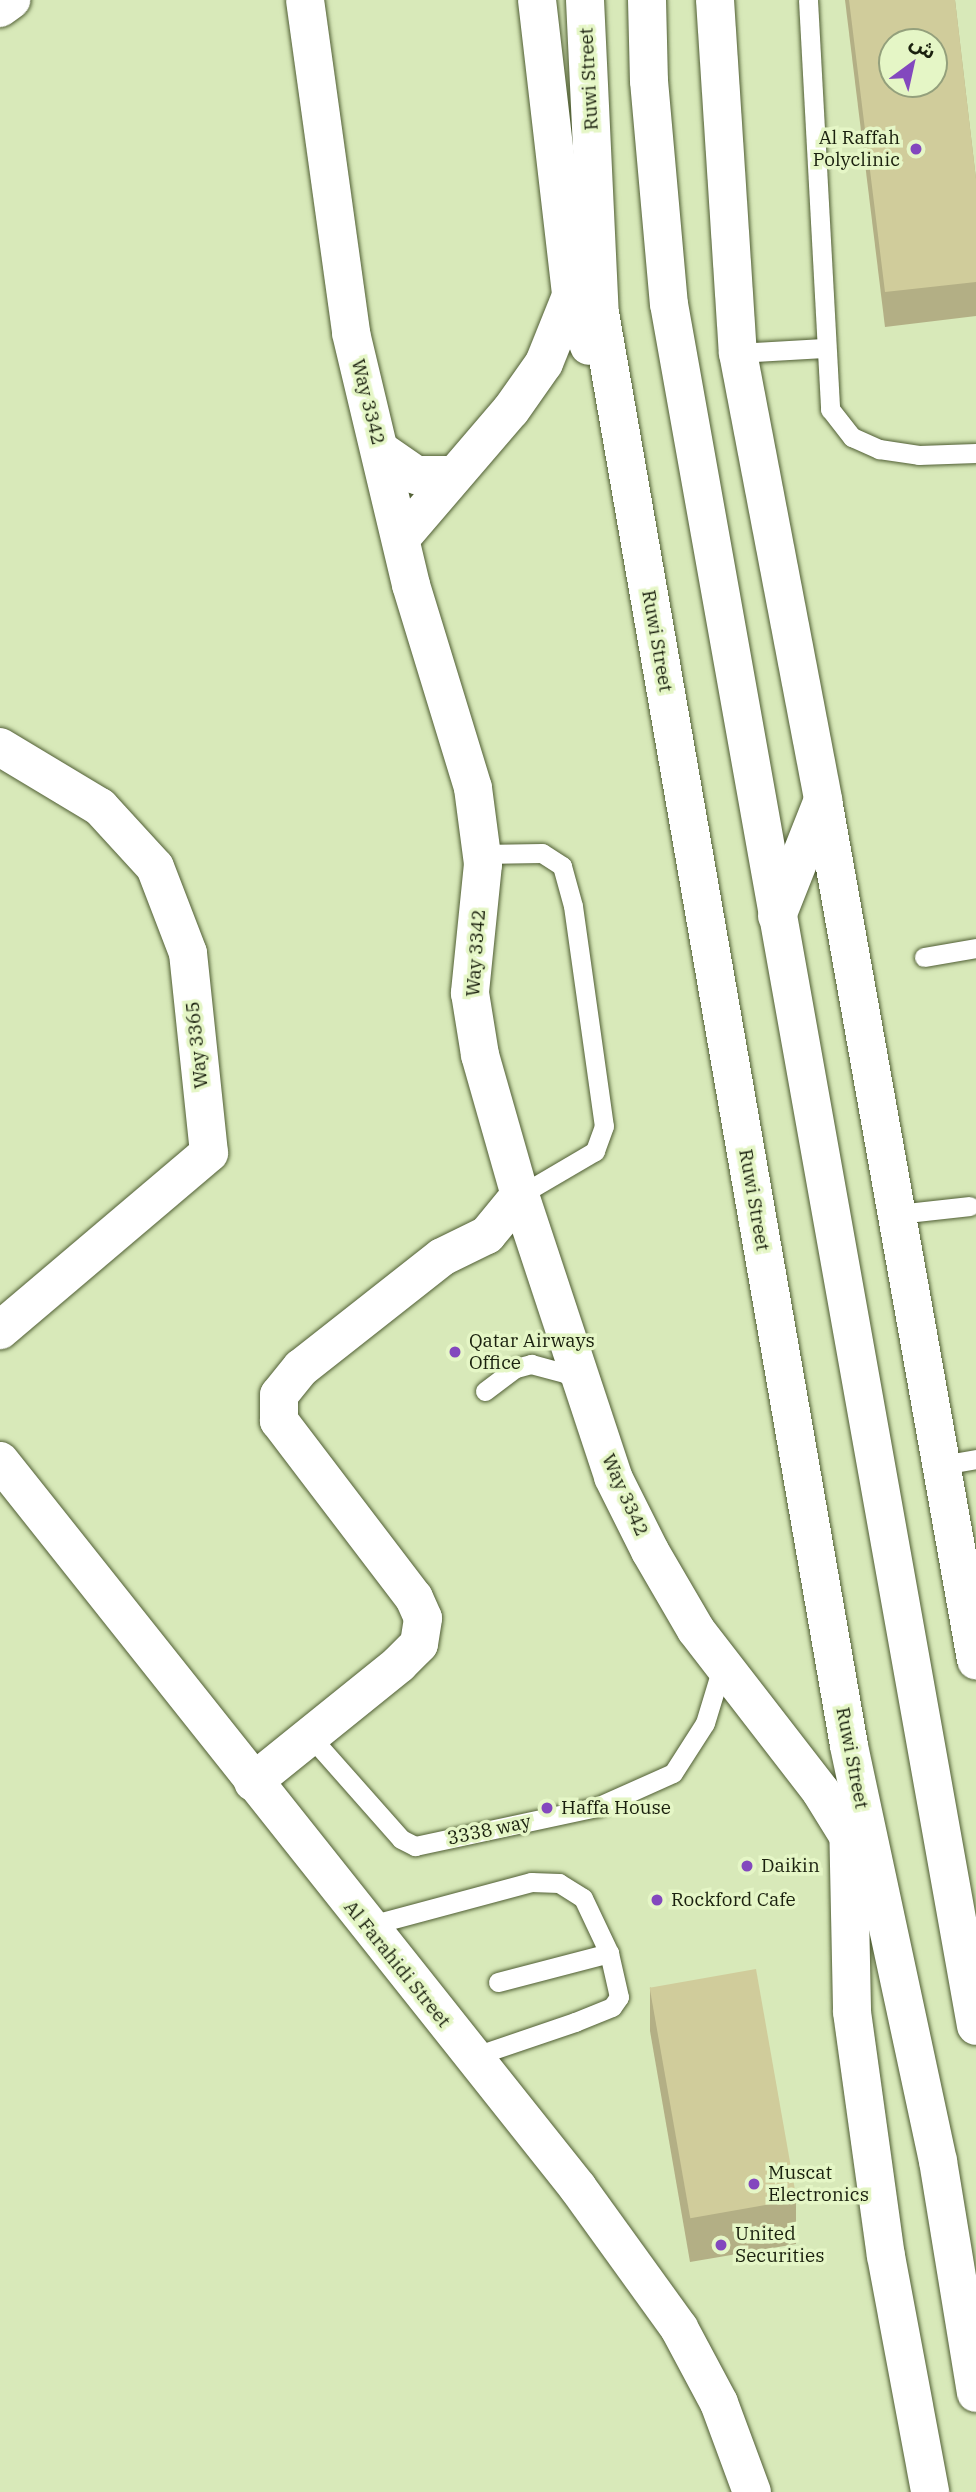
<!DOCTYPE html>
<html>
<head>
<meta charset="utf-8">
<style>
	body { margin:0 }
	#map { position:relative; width:976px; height:2492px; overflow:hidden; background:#d8e9b9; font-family:"IBM Plex Serif","Noto Sans Arabic",serif }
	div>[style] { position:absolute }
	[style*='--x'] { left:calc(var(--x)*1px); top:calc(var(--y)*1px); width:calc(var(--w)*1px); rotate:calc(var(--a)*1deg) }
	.roads { filter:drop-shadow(0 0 2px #505e34) drop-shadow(0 0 2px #505e34) }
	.lane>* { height:19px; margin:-9.5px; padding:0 9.5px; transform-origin:9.5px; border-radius:9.5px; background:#fff }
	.street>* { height:38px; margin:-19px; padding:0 19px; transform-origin:19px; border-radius:19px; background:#fff }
	.secondary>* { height:38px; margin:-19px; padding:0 19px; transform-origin:19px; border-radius:19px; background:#fff }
	.primary>* { height:38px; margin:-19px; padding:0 19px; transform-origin:19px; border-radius:19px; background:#fff }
	.wall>* { inset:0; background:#b3af85 }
	.building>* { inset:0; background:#d0cc9b; transform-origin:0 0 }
	.dots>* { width:19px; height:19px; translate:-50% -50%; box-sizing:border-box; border:4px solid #e5f6c6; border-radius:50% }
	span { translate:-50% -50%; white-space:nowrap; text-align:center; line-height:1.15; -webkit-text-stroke:7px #e5f6c6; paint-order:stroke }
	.street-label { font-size:19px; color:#1a200e }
	.poi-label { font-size:19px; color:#1a200e }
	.right { translate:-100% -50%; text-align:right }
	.left { translate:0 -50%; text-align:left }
	.north { position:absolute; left:878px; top:28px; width:70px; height:70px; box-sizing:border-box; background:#e5f6c6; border:2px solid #94a07c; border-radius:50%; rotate:33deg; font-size:19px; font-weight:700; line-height:28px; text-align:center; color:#1a200e }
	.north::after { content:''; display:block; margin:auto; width:24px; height:32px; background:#8348be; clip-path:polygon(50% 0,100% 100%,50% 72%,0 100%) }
</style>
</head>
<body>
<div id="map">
	<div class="roads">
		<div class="lane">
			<i style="--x:808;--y:0;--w:410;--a:86.9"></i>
			<i style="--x:830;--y:409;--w:36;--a:52"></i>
			<i style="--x:852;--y:437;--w:30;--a:24"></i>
			<i style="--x:879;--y:449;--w:40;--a:8.5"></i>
			<i style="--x:919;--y:455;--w:57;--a:-2"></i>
			<i style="--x:738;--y:353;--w:85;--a:-3.4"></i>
			<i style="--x:481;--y:854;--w:61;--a:-0.9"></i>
			<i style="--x:542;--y:853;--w:24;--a:33"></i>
			<i style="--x:562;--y:866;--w:41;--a:74.6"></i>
			<i style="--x:573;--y:906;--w:222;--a:82"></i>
			<i style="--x:604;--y:1126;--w:27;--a:110"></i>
			<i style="--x:595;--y:1151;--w:87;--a:149.6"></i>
			<i style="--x:924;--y:957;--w:53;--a:-9.8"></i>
			<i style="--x:898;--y:1214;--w:72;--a:-6.3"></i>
			<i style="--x:485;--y:1391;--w:39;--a:-37"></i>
			<i style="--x:516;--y:1368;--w:16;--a:-15"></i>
			<i style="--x:531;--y:1364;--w:35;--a:15"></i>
			<i style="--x:565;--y:1373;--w:18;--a:34"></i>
			<i style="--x:942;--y:1465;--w:35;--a:-10"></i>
			<i style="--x:310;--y:1736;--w:137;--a:48.5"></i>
			<i style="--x:401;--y:1839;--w:16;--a:27"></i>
			<i style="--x:415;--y:1846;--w:186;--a:-12.1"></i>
			<i style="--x:597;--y:1807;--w:83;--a:-24.1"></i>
			<i style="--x:673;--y:1773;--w:59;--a:-57.4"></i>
			<i style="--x:705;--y:1723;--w:59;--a:-73.1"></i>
			<i style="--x:367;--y:1926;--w:170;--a:-15"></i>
			<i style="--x:531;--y:1882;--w:28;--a:2"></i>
			<i style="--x:559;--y:1883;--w:28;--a:32"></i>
			<i style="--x:583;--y:1898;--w:61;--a:64.7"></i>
			<i style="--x:609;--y:1953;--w:45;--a:77.2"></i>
			<i style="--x:619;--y:1997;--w:12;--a:125"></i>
			<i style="--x:612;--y:2007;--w:40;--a:158"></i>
			<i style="--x:575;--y:2022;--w:109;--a:161.2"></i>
			<i style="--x:498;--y:1982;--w:115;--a:-14.6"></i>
		</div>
		<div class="street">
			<i style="--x:305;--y:0;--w:336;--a:82.1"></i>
			<i style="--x:351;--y:333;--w:259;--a:76.6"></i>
			<i style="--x:411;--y:585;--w:212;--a:73"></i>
			<i style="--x:473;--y:788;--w:77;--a:82.5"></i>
			<i style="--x:483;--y:864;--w:130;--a:95.8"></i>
			<i style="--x:470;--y:993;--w:63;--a:80.8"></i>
			<i style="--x:480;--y:1055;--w:146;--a:74.1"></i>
			<i style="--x:520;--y:1195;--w:297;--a:71.7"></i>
			<i style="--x:613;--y:1477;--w:83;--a:63.4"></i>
			<i style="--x:650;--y:1551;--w:91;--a:59.8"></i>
			<i style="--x:696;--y:1630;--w:205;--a:52.3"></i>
			<i style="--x:821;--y:1792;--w:49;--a:58.2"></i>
			<i style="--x:0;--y:8;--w:14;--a:-36"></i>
			<i style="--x:0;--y:747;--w:117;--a:31"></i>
			<i style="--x:100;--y:807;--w:81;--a:47.5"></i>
			<i style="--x:155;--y:867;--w:92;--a:69"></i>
			<i style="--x:188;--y:953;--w:201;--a:84"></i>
			<i style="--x:209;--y:1153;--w:274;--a:139.7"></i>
			<i style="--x:253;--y:1782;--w:188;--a:-38.9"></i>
			<i style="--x:399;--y:1664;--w:28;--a:-45"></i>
			<i style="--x:419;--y:1644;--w:26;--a:-81"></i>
			<i style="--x:423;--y:1618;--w:22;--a:-114"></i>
			<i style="--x:414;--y:1598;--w:223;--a:-127.3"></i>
			<i style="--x:279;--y:1421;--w:26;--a:-90"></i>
			<i style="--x:279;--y:1395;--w:35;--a:-51"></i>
			<i style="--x:301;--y:1368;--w:179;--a:-38.2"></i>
			<i style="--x:442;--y:1257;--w:50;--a:-26.1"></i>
			<i style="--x:487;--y:1235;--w:52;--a:-50.5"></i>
		</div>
		<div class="secondary">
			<i style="--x:715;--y:0;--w:354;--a:86.3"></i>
			<i style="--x:738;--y:353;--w:455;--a:79.2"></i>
			<i style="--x:823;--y:800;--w:874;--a:79.91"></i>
			<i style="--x:0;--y:1461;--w:929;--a:51.51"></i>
			<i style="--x:578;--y:2188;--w:173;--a:54.2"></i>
			<i style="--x:679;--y:2328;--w:85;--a:61.9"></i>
			<i style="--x:719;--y:2403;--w:95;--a:69.7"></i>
		</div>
		<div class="primary">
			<i style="--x:537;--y:0;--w:298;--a:83.4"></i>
			<i style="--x:571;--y:296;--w:53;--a:70.2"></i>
			<i style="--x:585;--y:0;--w:313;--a:87.3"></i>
			<i style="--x:600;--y:313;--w:1454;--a:80.14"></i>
			<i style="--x:849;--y:1746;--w:424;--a:77.9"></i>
			<i style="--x:938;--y:2161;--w:235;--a:80.7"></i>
			<i style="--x:647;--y:0;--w:81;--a:88.6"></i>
			<i style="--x:649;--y:81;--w:224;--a:84.9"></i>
			<i style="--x:669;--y:304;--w:1749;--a:79.89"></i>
			<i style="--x:380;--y:450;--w:44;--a:34.8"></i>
			<i style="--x:416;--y:475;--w:37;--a:0"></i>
			<i style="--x:402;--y:537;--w:167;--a:-49.4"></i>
			<i style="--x:511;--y:410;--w:57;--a:-54.9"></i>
			<i style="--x:544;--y:363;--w:72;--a:-68.1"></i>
			<i style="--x:777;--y:916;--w:125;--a:-68.4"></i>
			<i style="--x:848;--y:1818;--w:194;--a:88.8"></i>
			<i style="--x:852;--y:2012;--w:246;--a:82.1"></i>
			<i style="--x:886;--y:2256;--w:240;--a:79.4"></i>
		</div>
	</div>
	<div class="wall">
		<i style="clip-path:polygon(845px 0,955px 0,976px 179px,976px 316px,885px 327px)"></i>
		<i style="clip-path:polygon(650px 1987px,796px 2200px,796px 2244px,690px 2262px,650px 2031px)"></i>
	</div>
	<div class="building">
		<i style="clip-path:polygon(evenodd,849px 0,955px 0,976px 179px,976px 282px,885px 292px,849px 0,892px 42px,934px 42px,934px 84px,892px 84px,892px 42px)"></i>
		<i style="left:756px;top:1969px;width:234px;height:108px;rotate:80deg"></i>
	</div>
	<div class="dots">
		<i style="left:916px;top:149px;background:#8348be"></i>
		<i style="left:455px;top:1352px;background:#8348be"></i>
		<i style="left:547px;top:1808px;background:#8348be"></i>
		<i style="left:747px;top:1866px;background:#8348be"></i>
		<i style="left:657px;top:1900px;background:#8348be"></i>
		<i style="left:754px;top:2184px;background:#8348be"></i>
		<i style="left:721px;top:2245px;background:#8348be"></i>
	</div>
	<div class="street-label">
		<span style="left:589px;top:79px;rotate:-93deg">Ruwi Street</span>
		<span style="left:368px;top:402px;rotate:76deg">Way 3342</span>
		<span style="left:657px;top:641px;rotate:80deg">Ruwi Street</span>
		<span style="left:476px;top:953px;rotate:-86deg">Way 3342</span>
		<span style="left:197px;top:1045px;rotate:-96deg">Way 3365</span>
		<span style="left:754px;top:1200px;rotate:80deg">Ruwi Street</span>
		<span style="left:625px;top:1495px;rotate:66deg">Way 3342</span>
		<span style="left:852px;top:1758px;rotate:79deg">Ruwi Street</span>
		<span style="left:489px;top:1830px;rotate:-12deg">3338 way</span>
		<span style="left:397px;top:1964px;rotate:51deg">Al Farahidi Street</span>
	</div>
	<div class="poi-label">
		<span class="right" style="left:900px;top:149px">Al Raffah<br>Polyclinic</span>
		<span class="left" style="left:469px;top:1352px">Qatar Airways<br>Office</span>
		<span class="left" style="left:561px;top:1808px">Haffa House</span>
		<span class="left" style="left:761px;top:1866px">Daikin</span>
		<span class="left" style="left:671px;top:1900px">Rockford Cafe</span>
		<span class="left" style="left:768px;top:2184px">Muscat<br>Electronics</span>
		<span class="left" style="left:735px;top:2245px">United<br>Securities</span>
	</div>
	<div class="north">ش</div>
</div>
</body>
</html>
